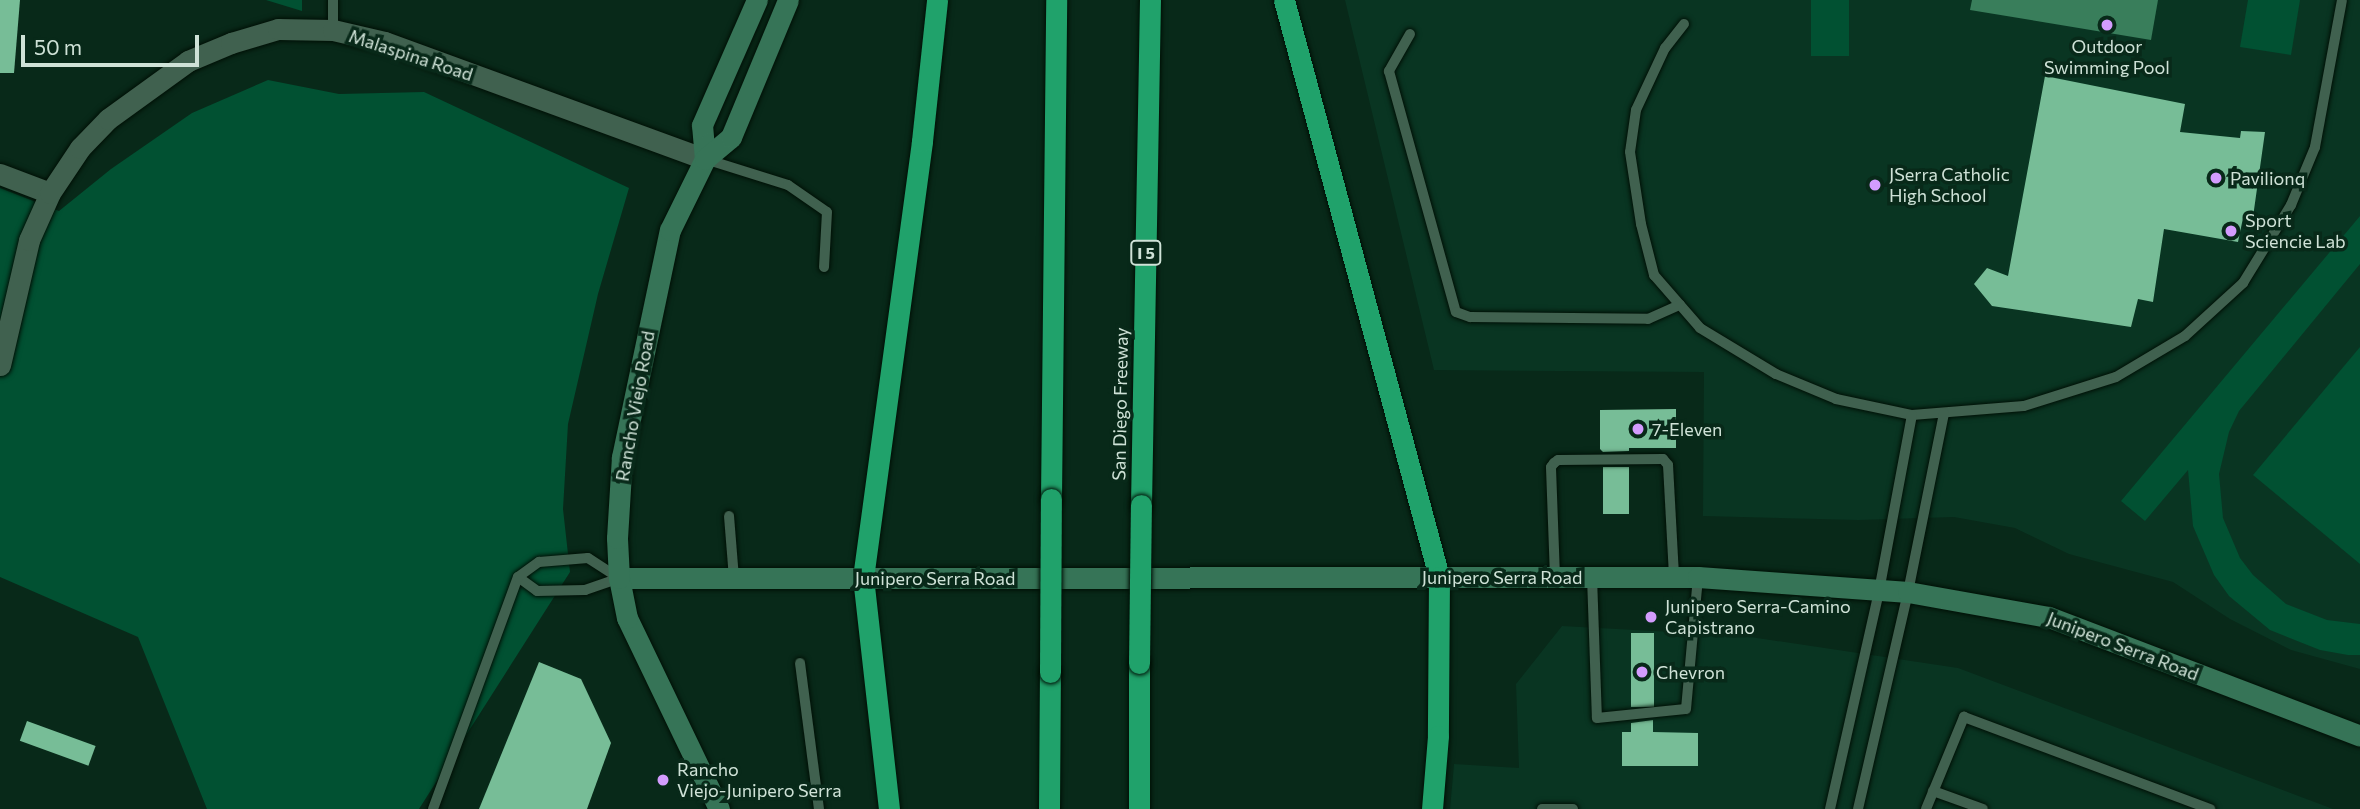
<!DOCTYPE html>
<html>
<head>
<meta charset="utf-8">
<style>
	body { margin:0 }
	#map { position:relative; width:2360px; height:809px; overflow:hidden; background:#082919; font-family:Commissioner,sans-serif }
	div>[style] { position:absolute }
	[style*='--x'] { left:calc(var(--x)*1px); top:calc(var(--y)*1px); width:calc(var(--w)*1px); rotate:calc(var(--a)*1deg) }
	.built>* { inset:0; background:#093522 }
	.green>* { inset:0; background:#015132; transform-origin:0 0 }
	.water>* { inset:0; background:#397e5b }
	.building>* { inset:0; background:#77bd97; transform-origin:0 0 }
	.roads { filter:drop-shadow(0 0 2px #001006) drop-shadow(0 0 2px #001006) }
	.service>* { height:10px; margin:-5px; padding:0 5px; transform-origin:5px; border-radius:5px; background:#40614f }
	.minor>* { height:21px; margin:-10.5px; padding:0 10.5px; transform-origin:10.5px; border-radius:10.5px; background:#40614f }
	.tertiary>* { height:21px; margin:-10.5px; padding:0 10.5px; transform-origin:10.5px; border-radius:10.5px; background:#40614f }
	.secondary>* { height:21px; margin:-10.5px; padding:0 10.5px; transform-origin:10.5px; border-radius:10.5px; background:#367457 }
	.motorway>* { height:21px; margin:-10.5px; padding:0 10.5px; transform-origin:10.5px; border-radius:10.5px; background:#20a26b }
	.bridges { filter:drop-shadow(0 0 2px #001006) drop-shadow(0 0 2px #001006) }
	.motorway-bridge>* { height:21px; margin:-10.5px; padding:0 10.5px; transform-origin:10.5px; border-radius:10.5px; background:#20a26b }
	.dots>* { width:19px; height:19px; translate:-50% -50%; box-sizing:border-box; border:4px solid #082919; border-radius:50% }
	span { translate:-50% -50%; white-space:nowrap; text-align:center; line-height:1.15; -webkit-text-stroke:7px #082919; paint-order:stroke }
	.shield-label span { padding:2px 5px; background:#082919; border:2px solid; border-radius:5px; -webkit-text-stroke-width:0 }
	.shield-label { font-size:16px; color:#cfe2d7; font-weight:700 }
	.poi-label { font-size:18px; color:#cfe2d7 }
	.left { translate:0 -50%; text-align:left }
	.street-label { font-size:18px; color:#cfe2d7 }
	.scale { position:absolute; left:21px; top:35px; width:178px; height:32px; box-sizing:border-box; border:4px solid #cfe2d7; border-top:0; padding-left:9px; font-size:21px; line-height:24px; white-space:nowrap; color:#cfe2d7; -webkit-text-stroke:5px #082919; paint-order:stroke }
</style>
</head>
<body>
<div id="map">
	<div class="built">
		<i style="clip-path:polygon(1345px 0,2360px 0,2360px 669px,2291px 650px,2230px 619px,2173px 582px,2069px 554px,2015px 528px,1954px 517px,1858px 520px,1703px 516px,1704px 372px,1434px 370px)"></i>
		<i style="clip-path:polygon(1562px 626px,1744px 636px,1958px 668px,2333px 809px,1450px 809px,1454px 764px,1519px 768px,1516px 684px)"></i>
	</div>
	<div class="green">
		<i style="clip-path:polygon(266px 0,302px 0,302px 11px)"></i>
		<i style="left:1811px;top:0;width:38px;height:56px"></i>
		<i style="clip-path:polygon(2248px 0,2300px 0,2291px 55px,2240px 47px)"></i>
		<i style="clip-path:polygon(268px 80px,339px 94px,424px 92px,629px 188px,598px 294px,568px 424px,563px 509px,570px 572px,419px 809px,207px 809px,138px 637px,0 577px,0 188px,59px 211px,111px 169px,192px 113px)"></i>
		<i style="clip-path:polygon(2360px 216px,2360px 264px,2239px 411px,2229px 432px,2219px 474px,2223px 518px,2240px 558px,2253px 575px,2286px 604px,2327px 620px,2360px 624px,2360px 655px,2348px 655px,2320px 650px,2270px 630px,2229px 596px,2214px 575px,2193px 526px,2188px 470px,2145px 521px,2121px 501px)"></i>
		<i style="clip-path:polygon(2360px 347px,2360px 564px,2253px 475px)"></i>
	</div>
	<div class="water">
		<i style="clip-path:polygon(1972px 0,2158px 0,2151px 40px,1970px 10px)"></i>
	</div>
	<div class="building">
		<i style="clip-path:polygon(0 0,20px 0,14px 73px,0 73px)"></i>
		<i style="clip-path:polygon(2045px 76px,2185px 104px,2180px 132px,2240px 138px,2241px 131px,2265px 132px,2253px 217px,2243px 218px,2238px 242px,2164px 229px,2153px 302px,2138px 299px,2131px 327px,1992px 306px,1974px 284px,1987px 268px,2008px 276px)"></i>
		<i style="clip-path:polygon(1676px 409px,1676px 448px,1629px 448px,1629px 451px,1603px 452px,1600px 449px,1600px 410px)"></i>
		<i style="left:1603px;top:467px;width:26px;height:47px"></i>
		<i style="left:1631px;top:633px;width:23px;height:74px"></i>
		<i style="clip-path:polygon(539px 662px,581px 679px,611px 743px,587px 809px,479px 809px)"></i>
		<i style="clip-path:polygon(1653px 720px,1653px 732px,1698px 733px,1698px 766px,1622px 766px,1622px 732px,1631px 732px,1631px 723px)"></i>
		<i style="left:27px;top:721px;width:73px;height:21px;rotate:20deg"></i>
	</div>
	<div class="roads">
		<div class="service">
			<i style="--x:1684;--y:24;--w:31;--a:128"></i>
			<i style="--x:1665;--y:48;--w:68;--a:115.1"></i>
			<i style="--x:1636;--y:110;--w:42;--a:98.1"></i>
			<i style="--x:1630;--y:152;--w:73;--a:81.3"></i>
			<i style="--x:1641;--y:224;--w:53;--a:75.7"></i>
			<i style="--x:1654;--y:275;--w:70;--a:49"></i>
			<i style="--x:1700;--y:328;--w:89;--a:31.2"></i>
			<i style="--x:1776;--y:374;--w:65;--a:22.6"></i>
			<i style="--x:1836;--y:399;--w:78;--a:11.9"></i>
			<i style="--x:1912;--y:415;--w:112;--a:-4.6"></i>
			<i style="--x:2024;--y:406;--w:96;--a:-17.5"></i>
			<i style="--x:2116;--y:377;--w:80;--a:-30.7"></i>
			<i style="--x:2185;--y:336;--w:79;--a:-42.4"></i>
			<i style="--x:2243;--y:283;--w:92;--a:-58.4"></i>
			<i style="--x:2291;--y:205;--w:63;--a:-67.5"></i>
			<i style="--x:2315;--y:147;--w:149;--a:-79.6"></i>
			<i style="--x:333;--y:30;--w:30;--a:-90"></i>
			<i style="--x:1410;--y:34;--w:43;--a:119.6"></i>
			<i style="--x:1389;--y:71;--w:250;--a:74.5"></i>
			<i style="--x:1456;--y:312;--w:15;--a:20"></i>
			<i style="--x:1470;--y:317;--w:178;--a:0.6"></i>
			<i style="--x:1648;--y:319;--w:35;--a:-24"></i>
			<i style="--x:705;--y:159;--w:87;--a:17.4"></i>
			<i style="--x:788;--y:185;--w:47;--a:34.7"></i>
			<i style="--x:827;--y:212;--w:55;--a:93.1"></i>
			<i style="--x:729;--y:516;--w:62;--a:85.4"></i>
			<i style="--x:518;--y:577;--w:24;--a:36"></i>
			<i style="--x:537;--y:591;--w:48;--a:-1.2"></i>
			<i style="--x:585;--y:590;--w:36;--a:-19"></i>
			<i style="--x:1555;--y:577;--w:110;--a:-92.1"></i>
			<i style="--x:1551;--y:467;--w:5;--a:-53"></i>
			<i style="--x:1554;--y:463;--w:5;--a:-37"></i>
			<i style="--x:1558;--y:460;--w:105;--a:-0.5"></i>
			<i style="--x:1663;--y:459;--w:8;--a:50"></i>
			<i style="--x:1668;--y:465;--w:112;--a:86.9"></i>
			<i style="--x:1592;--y:577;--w:141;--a:88"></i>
			<i style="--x:1597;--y:718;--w:89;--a:-5.8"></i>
			<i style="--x:1686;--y:709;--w:133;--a:-84.8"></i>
			<i style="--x:800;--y:663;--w:147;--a:82.6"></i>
			<i style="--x:1933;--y:791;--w:53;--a:19.8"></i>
			<i style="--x:433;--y:809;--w:247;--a:-69.9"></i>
			<i style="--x:518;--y:577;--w:26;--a:-36"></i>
			<i style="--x:539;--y:562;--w:49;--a:-4.7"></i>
			<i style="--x:588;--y:558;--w:37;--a:33"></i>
			<i style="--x:1542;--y:809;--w:31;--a:0"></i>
			<i style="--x:1830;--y:809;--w:223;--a:-77.3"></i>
			<i style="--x:1879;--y:591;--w:179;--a:-79.4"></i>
			<i style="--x:1858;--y:809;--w:223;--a:-77"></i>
			<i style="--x:1908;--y:592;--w:182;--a:-78.6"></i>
			<i style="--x:1926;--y:809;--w:100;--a:-67.6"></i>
			<i style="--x:1964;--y:717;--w:263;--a:20.5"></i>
		</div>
		<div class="minor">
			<i style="--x:0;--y:174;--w:53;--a:20.8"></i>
			<i style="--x:0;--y:365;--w:128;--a:-76.9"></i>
			<i style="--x:29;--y:240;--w:51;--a:-65.9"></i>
			<i style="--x:50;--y:193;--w:54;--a:-56.3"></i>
			<i style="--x:80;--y:148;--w:40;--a:-46"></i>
			<i style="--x:108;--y:119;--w:99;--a:-35.9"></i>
			<i style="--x:188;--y:61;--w:47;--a:-22.7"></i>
			<i style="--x:231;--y:43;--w:49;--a:-16.6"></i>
			<i style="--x:278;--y:29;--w:55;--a:1"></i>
		</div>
		<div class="tertiary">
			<i style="--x:333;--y:30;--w:53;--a:13"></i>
			<i style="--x:385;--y:42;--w:341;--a:20.1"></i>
		</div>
		<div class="secondary">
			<i style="--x:705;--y:159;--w:34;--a:-95"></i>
			<i style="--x:702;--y:125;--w:137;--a:-66.3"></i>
			<i style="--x:619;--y:578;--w:1079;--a:-0.05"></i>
			<i style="--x:1698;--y:577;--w:211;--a:4.1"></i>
			<i style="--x:1908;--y:592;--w:143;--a:10.1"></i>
			<i style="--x:2049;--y:617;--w:333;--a:20.9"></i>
			<i style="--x:719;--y:809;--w:212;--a:-115.7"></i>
			<i style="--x:627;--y:618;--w:41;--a:-101.3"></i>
			<i style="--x:619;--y:578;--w:40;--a:-92.9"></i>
			<i style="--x:617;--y:538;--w:81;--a:-86.5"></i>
			<i style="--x:622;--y:457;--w:232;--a:-78.1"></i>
			<i style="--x:670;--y:230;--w:79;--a:-63.8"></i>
			<i style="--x:705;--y:159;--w:34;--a:-40"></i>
			<i style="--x:731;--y:137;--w:148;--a:-67.4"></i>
		</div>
		<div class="motorway">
			<i style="--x:1284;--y:0;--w:597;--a:74.96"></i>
			<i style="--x:1439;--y:577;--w:159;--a:90.4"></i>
			<i style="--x:1438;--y:736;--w:73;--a:94.7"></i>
			<i style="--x:1051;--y:499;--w:499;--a:-89.4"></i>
			<i style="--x:1141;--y:505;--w:505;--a:-88.98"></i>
			<i style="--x:1139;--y:663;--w:146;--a:90"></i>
			<i style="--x:889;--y:809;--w:232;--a:-96.4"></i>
			<i style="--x:863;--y:578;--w:441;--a:-82.3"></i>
			<i style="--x:922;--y:141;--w:142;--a:-83.9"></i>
			<i style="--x:1049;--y:809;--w:137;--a:-89.6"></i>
		</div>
	</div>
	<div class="bridges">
		<div class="motorway-bridge">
			<i style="--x:1139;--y:663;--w:158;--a:-89.3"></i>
			<i style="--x:1050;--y:672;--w:173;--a:-89.7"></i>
		</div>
	</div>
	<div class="dots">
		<i style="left:2107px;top:25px;background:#d39cfd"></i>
		<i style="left:2216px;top:178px;background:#d39cfd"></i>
		<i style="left:1875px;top:185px;background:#d39cfd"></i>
		<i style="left:2231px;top:231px;background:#d39cfd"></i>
		<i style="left:1638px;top:429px;background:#d39cfd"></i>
		<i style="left:1651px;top:617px;background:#d39cfd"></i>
		<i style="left:1642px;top:672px;background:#d39cfd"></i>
		<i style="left:663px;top:780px;background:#d39cfd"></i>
	</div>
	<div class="shield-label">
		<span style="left:1146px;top:253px">I 5</span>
	</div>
	<div class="poi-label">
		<span style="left:2107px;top:57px">Outdoor<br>Swimming Pool</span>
		<span class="left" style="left:1889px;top:185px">JSerra Catholic<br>High School</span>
		<span class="left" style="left:2230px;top:178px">Pavilionq</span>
		<span class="left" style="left:2245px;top:231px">Sport<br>Sciencie Lab</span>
		<span class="left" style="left:1652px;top:429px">7-Eleven</span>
		<span class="left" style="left:1665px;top:617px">Junipero Serra-Camino<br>Capistrano</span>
		<span class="left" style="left:1656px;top:672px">Chevron</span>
		<span class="left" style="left:677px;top:780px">Rancho<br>Viejo-Junipero Serra</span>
	</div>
	<div class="street-label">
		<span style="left:411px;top:55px;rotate:18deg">Malaspina Road</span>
		<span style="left:1120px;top:404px;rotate:-89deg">San Diego Freeway</span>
		<span style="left:635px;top:406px;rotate:-80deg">Rancho Viejo Road</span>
		<span style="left:1502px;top:577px">Junipero Serra Road</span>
		<span style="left:935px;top:578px">Junipero Serra Road</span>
		<span style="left:2123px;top:646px;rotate:21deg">Junipero Serra Road</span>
	</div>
	<div class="scale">50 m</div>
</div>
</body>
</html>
